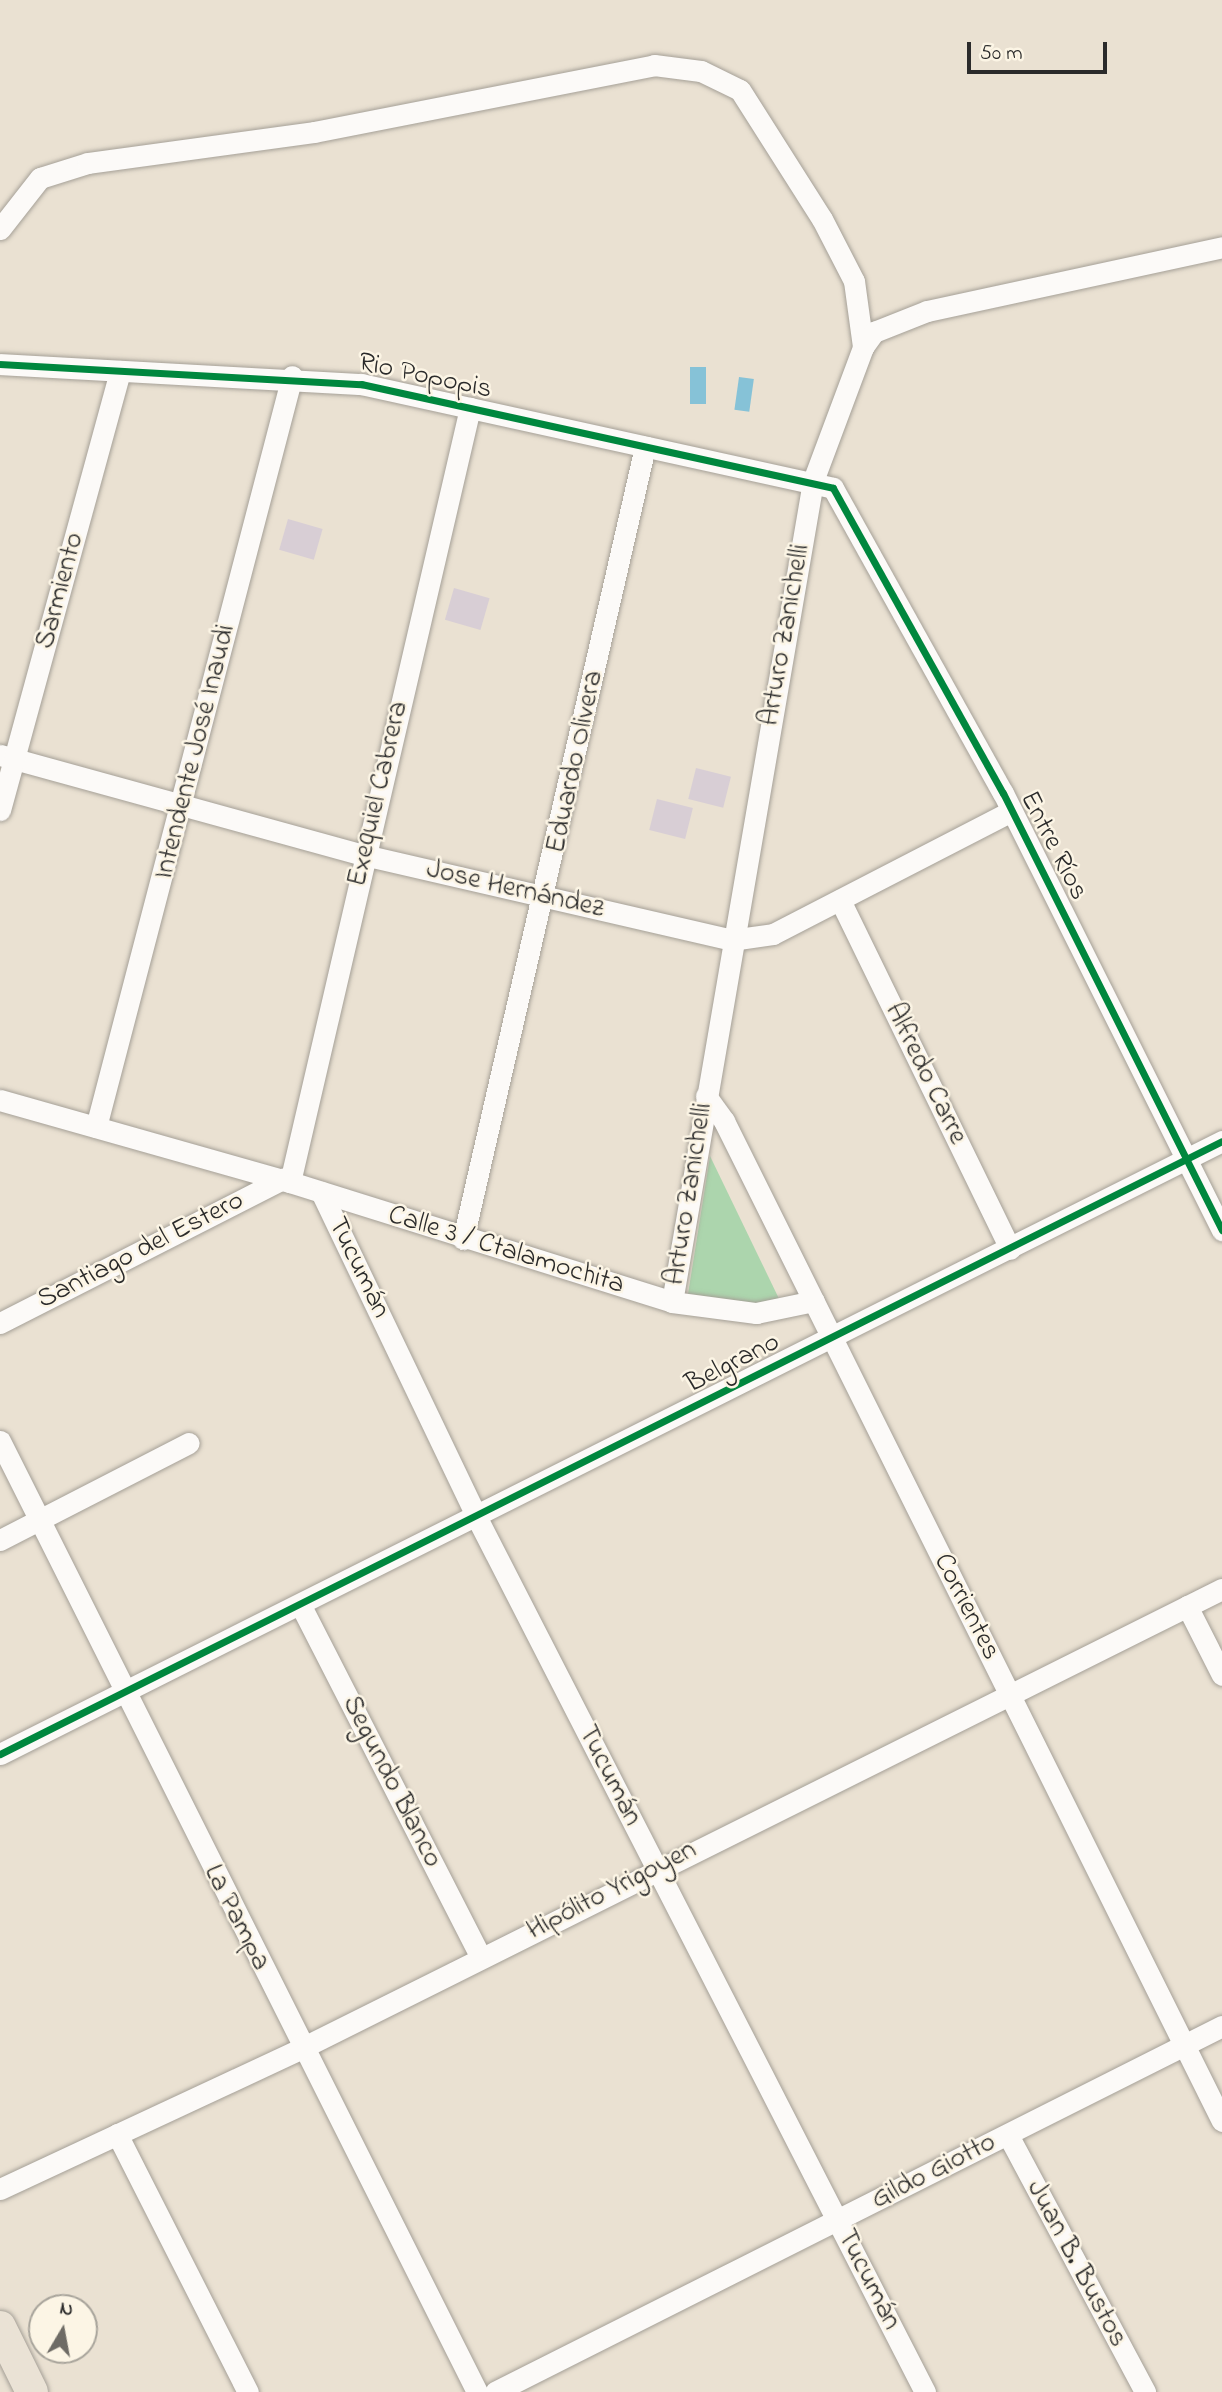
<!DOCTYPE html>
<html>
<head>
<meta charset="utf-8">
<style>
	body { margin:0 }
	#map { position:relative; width:1222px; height:2392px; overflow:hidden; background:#eae1d2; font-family:"Indie Flower",sans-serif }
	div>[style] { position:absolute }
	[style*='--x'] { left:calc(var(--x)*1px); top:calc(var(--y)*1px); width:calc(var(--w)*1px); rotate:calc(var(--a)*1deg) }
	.green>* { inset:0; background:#acd5ad }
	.water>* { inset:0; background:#86c2d7; transform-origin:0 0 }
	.building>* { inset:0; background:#d8ced5; transform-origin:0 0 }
	.roads { filter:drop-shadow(0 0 2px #a5a097) drop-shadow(0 0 2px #a5a097) }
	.street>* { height:21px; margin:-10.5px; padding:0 10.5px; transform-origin:10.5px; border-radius:10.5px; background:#fcfaf8 }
	.primary>* { height:32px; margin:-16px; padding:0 16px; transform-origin:16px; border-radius:16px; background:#eae2d5 }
	.cycleway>* { height:7px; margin:-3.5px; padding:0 3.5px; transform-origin:3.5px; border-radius:3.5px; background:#00873e }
	span { translate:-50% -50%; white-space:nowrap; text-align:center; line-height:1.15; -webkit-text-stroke:5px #fcf5e5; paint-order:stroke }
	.street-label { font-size:28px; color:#2b2b2b }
	.north { position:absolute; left:28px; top:2294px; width:70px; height:70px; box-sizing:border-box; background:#fcf5e5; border:2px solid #a8a49b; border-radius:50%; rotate:10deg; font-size:19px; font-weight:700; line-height:28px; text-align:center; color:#2b2b2b }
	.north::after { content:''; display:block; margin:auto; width:24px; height:32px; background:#6e6b65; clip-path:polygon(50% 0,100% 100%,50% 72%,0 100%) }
	.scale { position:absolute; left:967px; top:42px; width:140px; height:32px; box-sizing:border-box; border:4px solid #2b2b2b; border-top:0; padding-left:9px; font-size:21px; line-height:24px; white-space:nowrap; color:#2b2b2b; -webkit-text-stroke:5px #fcf5e5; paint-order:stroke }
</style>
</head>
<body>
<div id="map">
	<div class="green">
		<i style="clip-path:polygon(710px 1156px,783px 1307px,688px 1294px)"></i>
	</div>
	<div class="water">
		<i style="left:690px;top:367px;width:16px;height:37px"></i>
		<i style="left:739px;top:377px;width:15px;height:33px;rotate:8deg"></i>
	</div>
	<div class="building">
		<i style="left:288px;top:519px;width:36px;height:32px;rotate:16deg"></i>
		<i style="left:454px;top:588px;width:37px;height:33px;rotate:16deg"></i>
		<i style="left:696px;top:768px;width:36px;height:32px;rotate:14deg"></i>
		<i style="left:657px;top:799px;width:37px;height:32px;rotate:14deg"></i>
	</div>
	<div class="roads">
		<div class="street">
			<i style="--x:0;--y:229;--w:65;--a:-51.9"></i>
			<i style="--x:40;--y:178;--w:50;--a:-17.4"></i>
			<i style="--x:88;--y:163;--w:228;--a:-7.8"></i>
			<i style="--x:314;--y:132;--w:347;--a:-11.1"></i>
			<i style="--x:654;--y:65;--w:47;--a:7.3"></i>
			<i style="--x:701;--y:71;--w:43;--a:26"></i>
			<i style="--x:740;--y:90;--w:153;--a:57.6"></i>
			<i style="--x:822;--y:219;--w:70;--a:62.7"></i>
			<i style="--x:854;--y:281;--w:67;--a:82.2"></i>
			<i style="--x:0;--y:364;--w:362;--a:3.2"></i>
			<i style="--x:361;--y:384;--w:483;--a:12.4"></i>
			<i style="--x:833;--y:488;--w:349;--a:60.9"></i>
			<i style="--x:1003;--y:793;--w:489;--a:63.4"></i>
			<i style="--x:0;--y:755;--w:377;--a:15.4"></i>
			<i style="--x:364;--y:855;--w:377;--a:13"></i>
			<i style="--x:731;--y:940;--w:42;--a:-8.1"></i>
			<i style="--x:773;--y:934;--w:268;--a:-27.3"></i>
			<i style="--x:0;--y:810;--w:455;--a:-74.7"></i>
			<i style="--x:840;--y:900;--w:388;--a:64"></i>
			<i style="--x:706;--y:1096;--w:31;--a:54"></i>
			<i style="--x:724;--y:1121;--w:1117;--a:63.53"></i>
			<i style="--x:0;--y:1100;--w:301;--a:15.8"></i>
			<i style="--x:290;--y:1182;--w:400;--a:17.4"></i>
			<i style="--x:672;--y:1302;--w:85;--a:7.5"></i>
			<i style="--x:756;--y:1313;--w:59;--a:-11.7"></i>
			<i style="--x:96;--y:1127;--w:776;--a:-75.37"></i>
			<i style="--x:290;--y:1182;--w:795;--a:-76.91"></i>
			<i style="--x:321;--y:1192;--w:361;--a:64.4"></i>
			<i style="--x:477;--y:1518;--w:982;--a:62.86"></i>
			<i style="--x:463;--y:1239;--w:813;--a:-77.06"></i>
			<i style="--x:672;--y:1302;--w:833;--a:-80.25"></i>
			<i style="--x:813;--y:481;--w:143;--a:-69.5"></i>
			<i style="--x:863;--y:347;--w:19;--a:-54"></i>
			<i style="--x:874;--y:332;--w:57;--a:-21.6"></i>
			<i style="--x:927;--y:311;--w:302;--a:-12.2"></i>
			<i style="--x:0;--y:1323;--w:318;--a:-27"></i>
			<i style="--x:0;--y:1441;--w:1064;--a:63.36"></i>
			<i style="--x:0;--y:1540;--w:212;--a:-27.2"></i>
			<i style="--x:301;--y:1606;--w:394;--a:62.9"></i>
			<i style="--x:1187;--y:1606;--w:77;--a:63.1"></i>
			<i style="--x:0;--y:1754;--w:1367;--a:-26.64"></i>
			<i style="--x:117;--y:2134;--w:289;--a:63.1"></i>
			<i style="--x:1008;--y:2135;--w:291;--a:61.9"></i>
			<i style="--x:0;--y:2189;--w:333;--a:-25"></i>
			<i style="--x:302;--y:2048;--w:1028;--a:-26.52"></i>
			<i style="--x:495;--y:2392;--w:814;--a:-26.72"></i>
		</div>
		<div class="primary">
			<i style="--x:0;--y:2327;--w:72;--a:63.8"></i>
		</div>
	</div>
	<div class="cycleway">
		<i style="--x:0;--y:364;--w:362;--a:3.2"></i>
		<i style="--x:361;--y:384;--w:483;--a:12.4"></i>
		<i style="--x:833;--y:488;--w:349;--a:60.9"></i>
		<i style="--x:1003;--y:793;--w:489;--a:63.4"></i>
		<i style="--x:0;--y:1754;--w:1367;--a:-26.64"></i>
	</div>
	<div class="street-label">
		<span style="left:425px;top:377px;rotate:12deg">Rio Popopis</span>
		<span style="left:61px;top:591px;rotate:-75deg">Sarmiento</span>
		<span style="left:786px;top:635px;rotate:-80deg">Arturo Zanichelli</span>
		<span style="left:196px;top:752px;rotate:-76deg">Intendente José Inaudi</span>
		<span style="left:576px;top:762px;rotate:-78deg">Eduardo Olivera</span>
		<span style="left:379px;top:794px;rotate:-77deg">Exequiel Cabrera</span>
		<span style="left:1053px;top:846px;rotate:63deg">Entre Ríos</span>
		<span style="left:515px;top:890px;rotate:13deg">Jose Hernández</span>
		<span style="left:925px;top:1074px;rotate:64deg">Alfredo Carre</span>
		<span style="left:690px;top:1194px;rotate:-81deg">Arturo Zanichelli</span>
		<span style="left:141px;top:1251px;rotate:-27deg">Santiago del Estero</span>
		<span style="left:506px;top:1251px;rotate:17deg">Calle 3 / Ctalamochita</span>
		<span style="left:358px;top:1268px;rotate:64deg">Tucumán</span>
		<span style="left:733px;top:1364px;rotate:-27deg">Belgrano</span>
		<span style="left:966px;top:1607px;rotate:63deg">Corrientes</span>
		<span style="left:609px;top:1776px;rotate:63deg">Tucumán</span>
		<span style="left:391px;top:1782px;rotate:63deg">Segundo Blanco</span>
		<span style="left:612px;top:1891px;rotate:-27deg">Hipólito Yrigoyen</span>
		<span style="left:236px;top:1918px;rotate:63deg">La Pampa</span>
		<span style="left:934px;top:2172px;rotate:-27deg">Gildo Giotto</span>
		<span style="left:1076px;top:2264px;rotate:62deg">Juan B. Bustos</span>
		<span style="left:868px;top:2280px;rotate:63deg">Tucumán</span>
	</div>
	<div class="north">N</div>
	<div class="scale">50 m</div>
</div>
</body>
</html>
